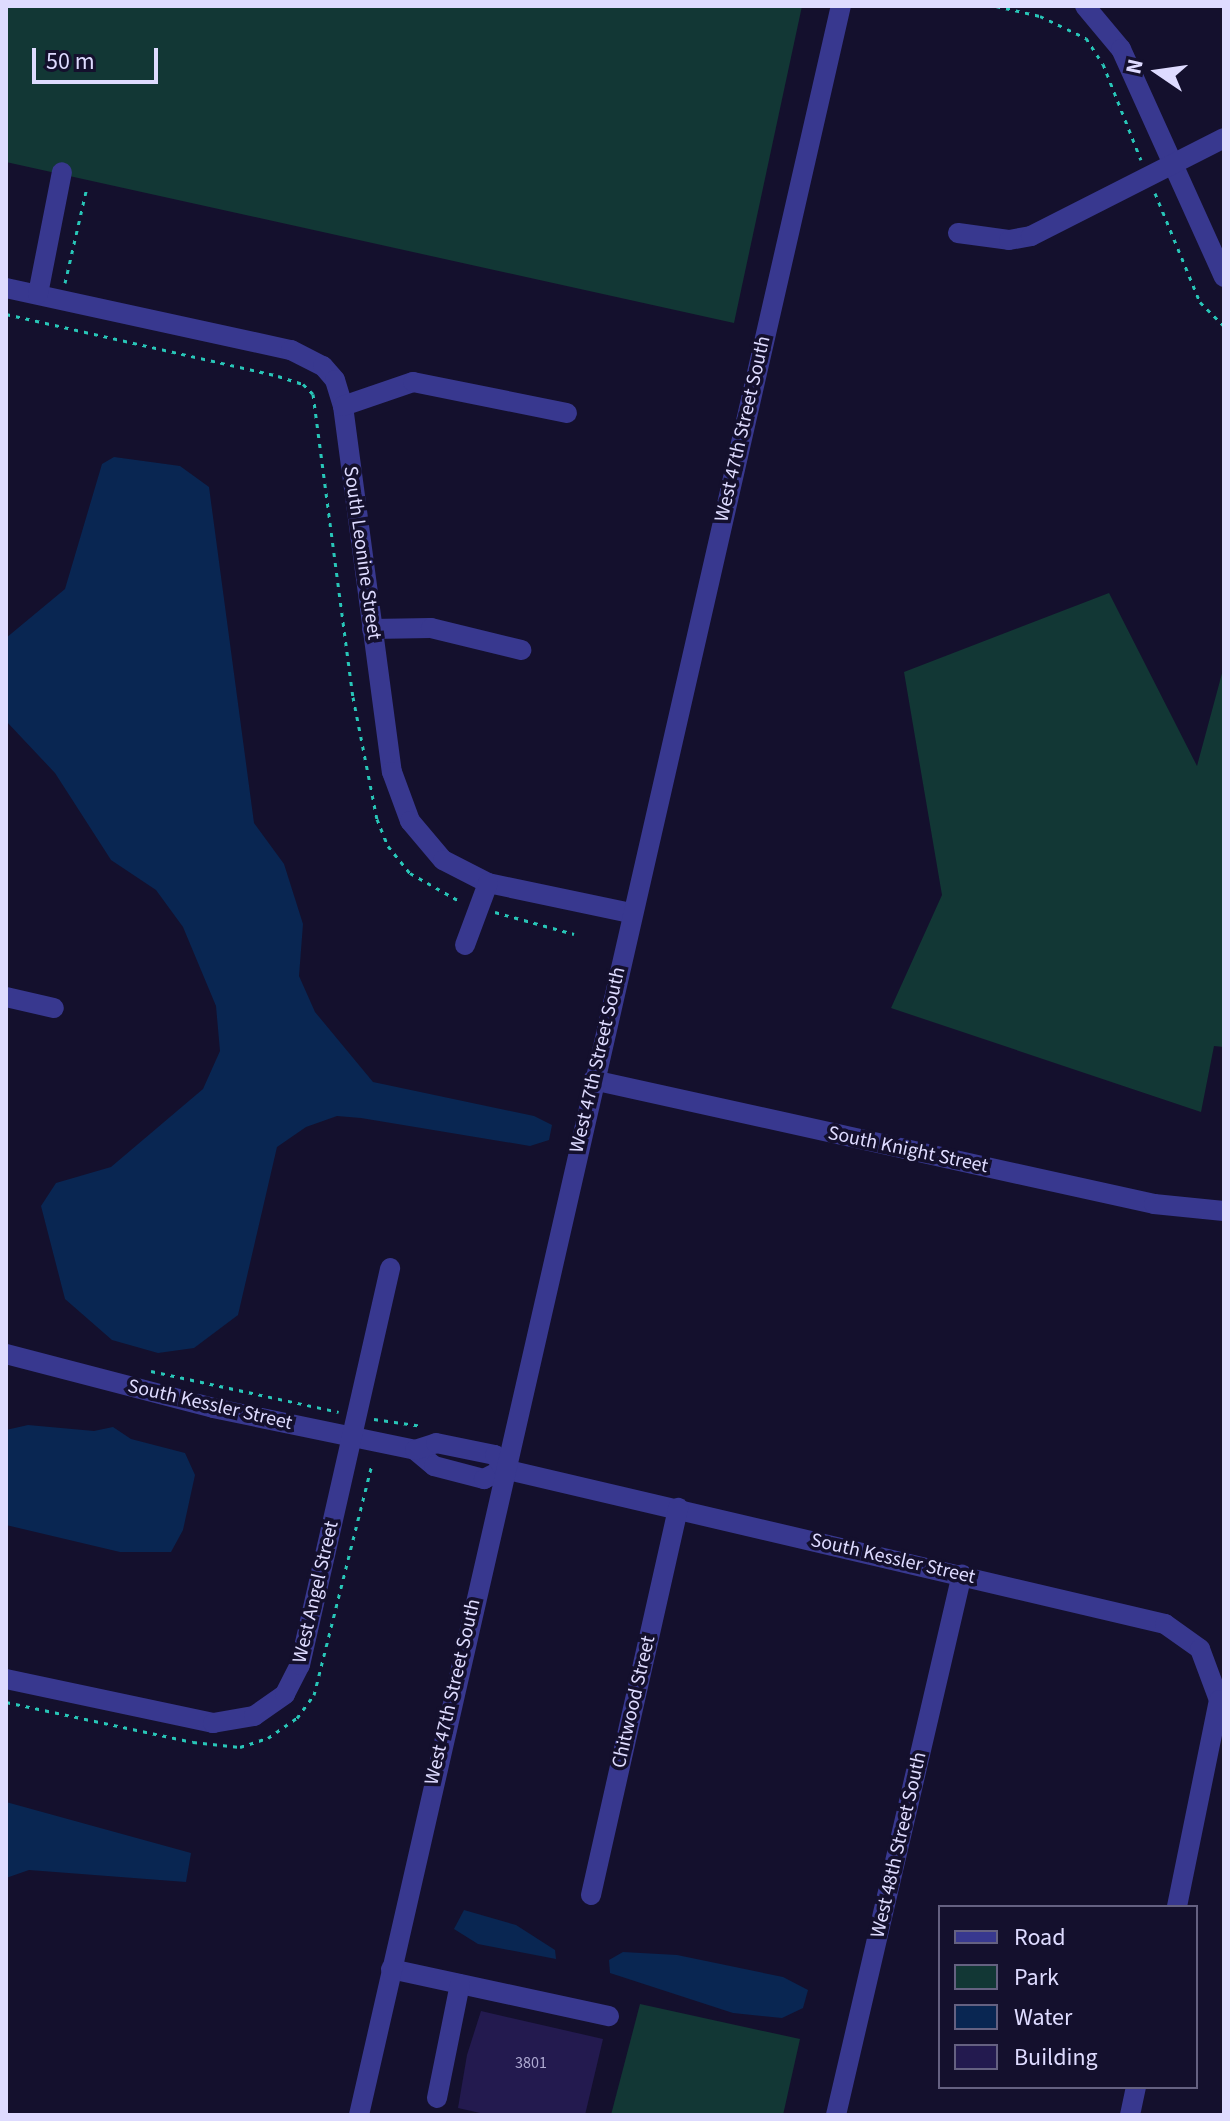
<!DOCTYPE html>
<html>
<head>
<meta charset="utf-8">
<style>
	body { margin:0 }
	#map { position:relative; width:1230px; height:2121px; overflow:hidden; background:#14102d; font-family:"Source Sans 3",sans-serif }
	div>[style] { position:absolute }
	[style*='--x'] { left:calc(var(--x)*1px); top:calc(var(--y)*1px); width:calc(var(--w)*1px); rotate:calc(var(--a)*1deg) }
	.green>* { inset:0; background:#123735 }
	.water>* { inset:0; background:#092652 }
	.building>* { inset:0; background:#231a4f }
	.path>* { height:3px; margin-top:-1.5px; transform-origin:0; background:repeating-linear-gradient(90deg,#28c6b8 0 4px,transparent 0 10px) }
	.minor>* { height:20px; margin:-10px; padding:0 10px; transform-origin:10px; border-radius:10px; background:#38388f }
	span { translate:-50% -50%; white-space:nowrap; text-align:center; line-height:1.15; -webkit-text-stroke:7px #14102d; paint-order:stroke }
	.number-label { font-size:16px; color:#afabd3 }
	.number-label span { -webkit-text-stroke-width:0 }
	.street-label { font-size:20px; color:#dedbff }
	.frame { position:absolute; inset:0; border:8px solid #dedbff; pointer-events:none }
	.legend { position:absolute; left:938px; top:1905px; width:260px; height:184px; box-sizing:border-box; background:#14102d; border:2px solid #656181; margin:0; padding:10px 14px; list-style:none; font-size:24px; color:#dedbff }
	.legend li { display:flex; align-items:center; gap:16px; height:40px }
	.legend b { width:40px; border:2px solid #656181 }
	.north { position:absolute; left:1118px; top:32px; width:80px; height:80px; -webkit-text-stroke:6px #14102d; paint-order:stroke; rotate:283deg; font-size:22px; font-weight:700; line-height:32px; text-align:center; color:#dedbff }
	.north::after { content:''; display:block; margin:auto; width:28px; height:36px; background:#dedbff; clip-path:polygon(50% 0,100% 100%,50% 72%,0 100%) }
	.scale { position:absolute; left:32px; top:48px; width:126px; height:36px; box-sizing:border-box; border:4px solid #dedbff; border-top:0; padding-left:10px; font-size:24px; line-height:28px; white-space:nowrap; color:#dedbff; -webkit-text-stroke:6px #14102d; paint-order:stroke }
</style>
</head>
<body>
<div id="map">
	<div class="green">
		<i style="clip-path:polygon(6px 6px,802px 6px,734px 323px,6px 162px)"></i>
		<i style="clip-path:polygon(1109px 593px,1197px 766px,1224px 666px,1224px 1047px,1214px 1046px,1201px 1112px,891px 1008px,942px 895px,904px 672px)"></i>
		<i style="clip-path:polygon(640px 2004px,800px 2039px,783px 2115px,611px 2115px)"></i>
	</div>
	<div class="water">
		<i style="clip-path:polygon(114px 457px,180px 466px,209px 487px,254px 823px,284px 864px,303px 924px,299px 976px,315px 1012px,373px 1082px,534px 1116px,552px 1125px,549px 1140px,530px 1146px,361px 1118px,337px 1116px,306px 1127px,277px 1147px,238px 1315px,194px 1348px,158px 1353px,112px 1340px,65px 1299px,41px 1206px,56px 1183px,111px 1167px,203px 1089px,220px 1051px,216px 1006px,183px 927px,156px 890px,111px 860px,55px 773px,6px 721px,6px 638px,65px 589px,102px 464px)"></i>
		<i style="clip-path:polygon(28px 1425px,94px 1431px,113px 1427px,131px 1439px,185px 1453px,195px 1475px,183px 1530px,171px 1552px,120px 1552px,6px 1525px,6px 1430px)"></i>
		<i style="clip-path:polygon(6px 1802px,191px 1853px,186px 1882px,29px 1870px,6px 1878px)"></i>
		<i style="clip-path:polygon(464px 1910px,516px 1925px,555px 1950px,556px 1959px,478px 1944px,454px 1929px)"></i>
		<i style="clip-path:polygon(623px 1952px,677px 1955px,783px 1977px,808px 1990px,803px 2008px,782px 2018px,733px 2013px,610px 1973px,609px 1960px)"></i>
	</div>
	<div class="building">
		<i style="clip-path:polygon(481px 2011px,603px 2039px,585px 2115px,489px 2115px,458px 2108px,467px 2055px)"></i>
	</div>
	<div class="path">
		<i style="--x:996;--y:6;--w:45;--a:12.8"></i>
		<i style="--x:1040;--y:16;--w:51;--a:25.6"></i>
		<i style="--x:1086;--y:38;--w:31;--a:57"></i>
		<i style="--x:1103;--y:64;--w:103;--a:68.4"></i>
		<i style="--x:1155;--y:193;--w:118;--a:67.6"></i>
		<i style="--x:1200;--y:302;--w:34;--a:45"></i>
		<i style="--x:65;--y:283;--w:98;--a:-77.1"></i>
		<i style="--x:6;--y:314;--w:279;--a:12.8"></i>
		<i style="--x:278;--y:376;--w:26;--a:18"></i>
		<i style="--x:303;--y:384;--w:14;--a:45"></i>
		<i style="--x:313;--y:394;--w:306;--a:82.5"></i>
		<i style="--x:353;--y:697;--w:124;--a:78.9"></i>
		<i style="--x:377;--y:819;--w:29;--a:68"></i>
		<i style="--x:388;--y:846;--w:35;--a:51"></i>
		<i style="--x:410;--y:873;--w:59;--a:29.6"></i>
		<i style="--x:495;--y:912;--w:82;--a:15.6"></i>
		<i style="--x:151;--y:1371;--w:192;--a:12.3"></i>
		<i style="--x:374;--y:1419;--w:49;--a:8.3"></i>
		<i style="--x:6;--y:1702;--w:191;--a:12.1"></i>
		<i style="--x:193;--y:1742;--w:47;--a:6.1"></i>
		<i style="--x:240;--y:1747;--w:29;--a:-18"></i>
		<i style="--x:268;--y:1738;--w:35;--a:-35"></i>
		<i style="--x:297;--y:1718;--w:29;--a:-54"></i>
		<i style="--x:314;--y:1695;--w:238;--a:-75.9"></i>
	</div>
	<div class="minor">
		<i style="--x:1085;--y:6;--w:56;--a:50.1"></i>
		<i style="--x:1121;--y:49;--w:250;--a:65.7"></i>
		<i style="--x:958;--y:233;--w:51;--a:7.8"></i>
		<i style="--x:1009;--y:240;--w:22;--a:-10"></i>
		<i style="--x:1031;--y:236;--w:216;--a:-26.9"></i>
		<i style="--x:6;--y:288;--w:292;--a:12.3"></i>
		<i style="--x:291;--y:350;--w:36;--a:27"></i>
		<i style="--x:323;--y:366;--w:18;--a:49"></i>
		<i style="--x:335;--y:380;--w:27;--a:73"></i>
		<i style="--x:343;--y:406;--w:369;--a:82.4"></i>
		<i style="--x:392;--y:772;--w:52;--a:69.8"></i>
		<i style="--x:410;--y:821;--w:51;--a:49.8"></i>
		<i style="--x:443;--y:860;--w:51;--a:27.1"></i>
		<i style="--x:488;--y:883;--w:145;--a:11.9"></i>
		<i style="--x:38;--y:294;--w:124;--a:-78.9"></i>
		<i style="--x:343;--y:406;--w:74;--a:-18.9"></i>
		<i style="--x:413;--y:382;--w:157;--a:11.4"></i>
		<i style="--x:372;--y:629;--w:59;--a:-1"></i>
		<i style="--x:431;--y:628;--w:93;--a:13.7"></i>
		<i style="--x:465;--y:945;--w:66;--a:-69.6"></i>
		<i style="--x:6;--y:997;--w:49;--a:12.9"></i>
		<i style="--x:593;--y:1080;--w:575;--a:12.46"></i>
		<i style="--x:1154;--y:1204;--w:70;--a:5.7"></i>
		<i style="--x:6;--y:1354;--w:214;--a:14.6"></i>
		<i style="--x:213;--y:1408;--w:206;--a:11.7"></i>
		<i style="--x:415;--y:1450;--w:25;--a:40"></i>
		<i style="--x:434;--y:1466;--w:52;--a:14.6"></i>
		<i style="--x:484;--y:1479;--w:22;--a:-27"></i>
		<i style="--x:504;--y:1469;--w:679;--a:13.2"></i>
		<i style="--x:1165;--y:1624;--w:43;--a:35.5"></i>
		<i style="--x:1200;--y:1649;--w:54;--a:69.6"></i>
		<i style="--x:1219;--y:1700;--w:211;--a:101.5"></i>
		<i style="--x:415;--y:1450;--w:22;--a:-18"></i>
		<i style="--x:436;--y:1443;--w:60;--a:11.5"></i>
		<i style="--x:495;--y:1455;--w:17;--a:57"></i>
		<i style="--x:6;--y:1679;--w:212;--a:12"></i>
		<i style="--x:213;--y:1723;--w:42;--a:-9.7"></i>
		<i style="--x:254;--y:1716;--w:38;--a:-35"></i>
		<i style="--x:285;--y:1694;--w:33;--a:-63"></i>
		<i style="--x:300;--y:1665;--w:407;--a:-77.2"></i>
		<i style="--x:591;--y:1895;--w:397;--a:-77.3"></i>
		<i style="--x:391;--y:1969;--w:223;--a:12.2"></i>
		<i style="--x:437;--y:2098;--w:116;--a:-78.6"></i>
		<i style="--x:359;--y:2115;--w:2163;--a:-77.13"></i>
		<i style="--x:836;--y:2115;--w:555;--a:-76.89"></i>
		<i style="--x:1130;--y:2115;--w:29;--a:-78"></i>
	</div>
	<div class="number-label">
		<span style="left:531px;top:2063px">3801</span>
	</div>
	<div class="street-label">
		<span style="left:743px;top:429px;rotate:-77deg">West 47th Street South</span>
		<span style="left:362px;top:553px;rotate:82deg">South Leonine Street</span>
		<span style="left:598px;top:1060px;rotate:-77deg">West 47th Street South</span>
		<span style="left:908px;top:1150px;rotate:12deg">South Knight Street</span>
		<span style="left:210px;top:1405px;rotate:13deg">South Kessler Street</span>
		<span style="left:893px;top:1559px;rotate:13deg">South Kessler Street</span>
		<span style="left:316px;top:1592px;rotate:-77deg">West Angel Street</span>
		<span style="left:453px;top:1692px;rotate:-77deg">West 47th Street South</span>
		<span style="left:634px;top:1702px;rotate:-77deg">Chitwood Street</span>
		<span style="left:899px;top:1845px;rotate:-77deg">West 48th Street South</span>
	</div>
	<div class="frame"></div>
	<ul class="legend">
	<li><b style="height:10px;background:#38388f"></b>Road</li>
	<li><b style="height:22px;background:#123735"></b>Park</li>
	<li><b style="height:22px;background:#092652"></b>Water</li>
	<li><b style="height:22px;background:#231a4f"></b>Building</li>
	</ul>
	<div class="north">N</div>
	<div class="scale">50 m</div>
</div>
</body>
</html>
